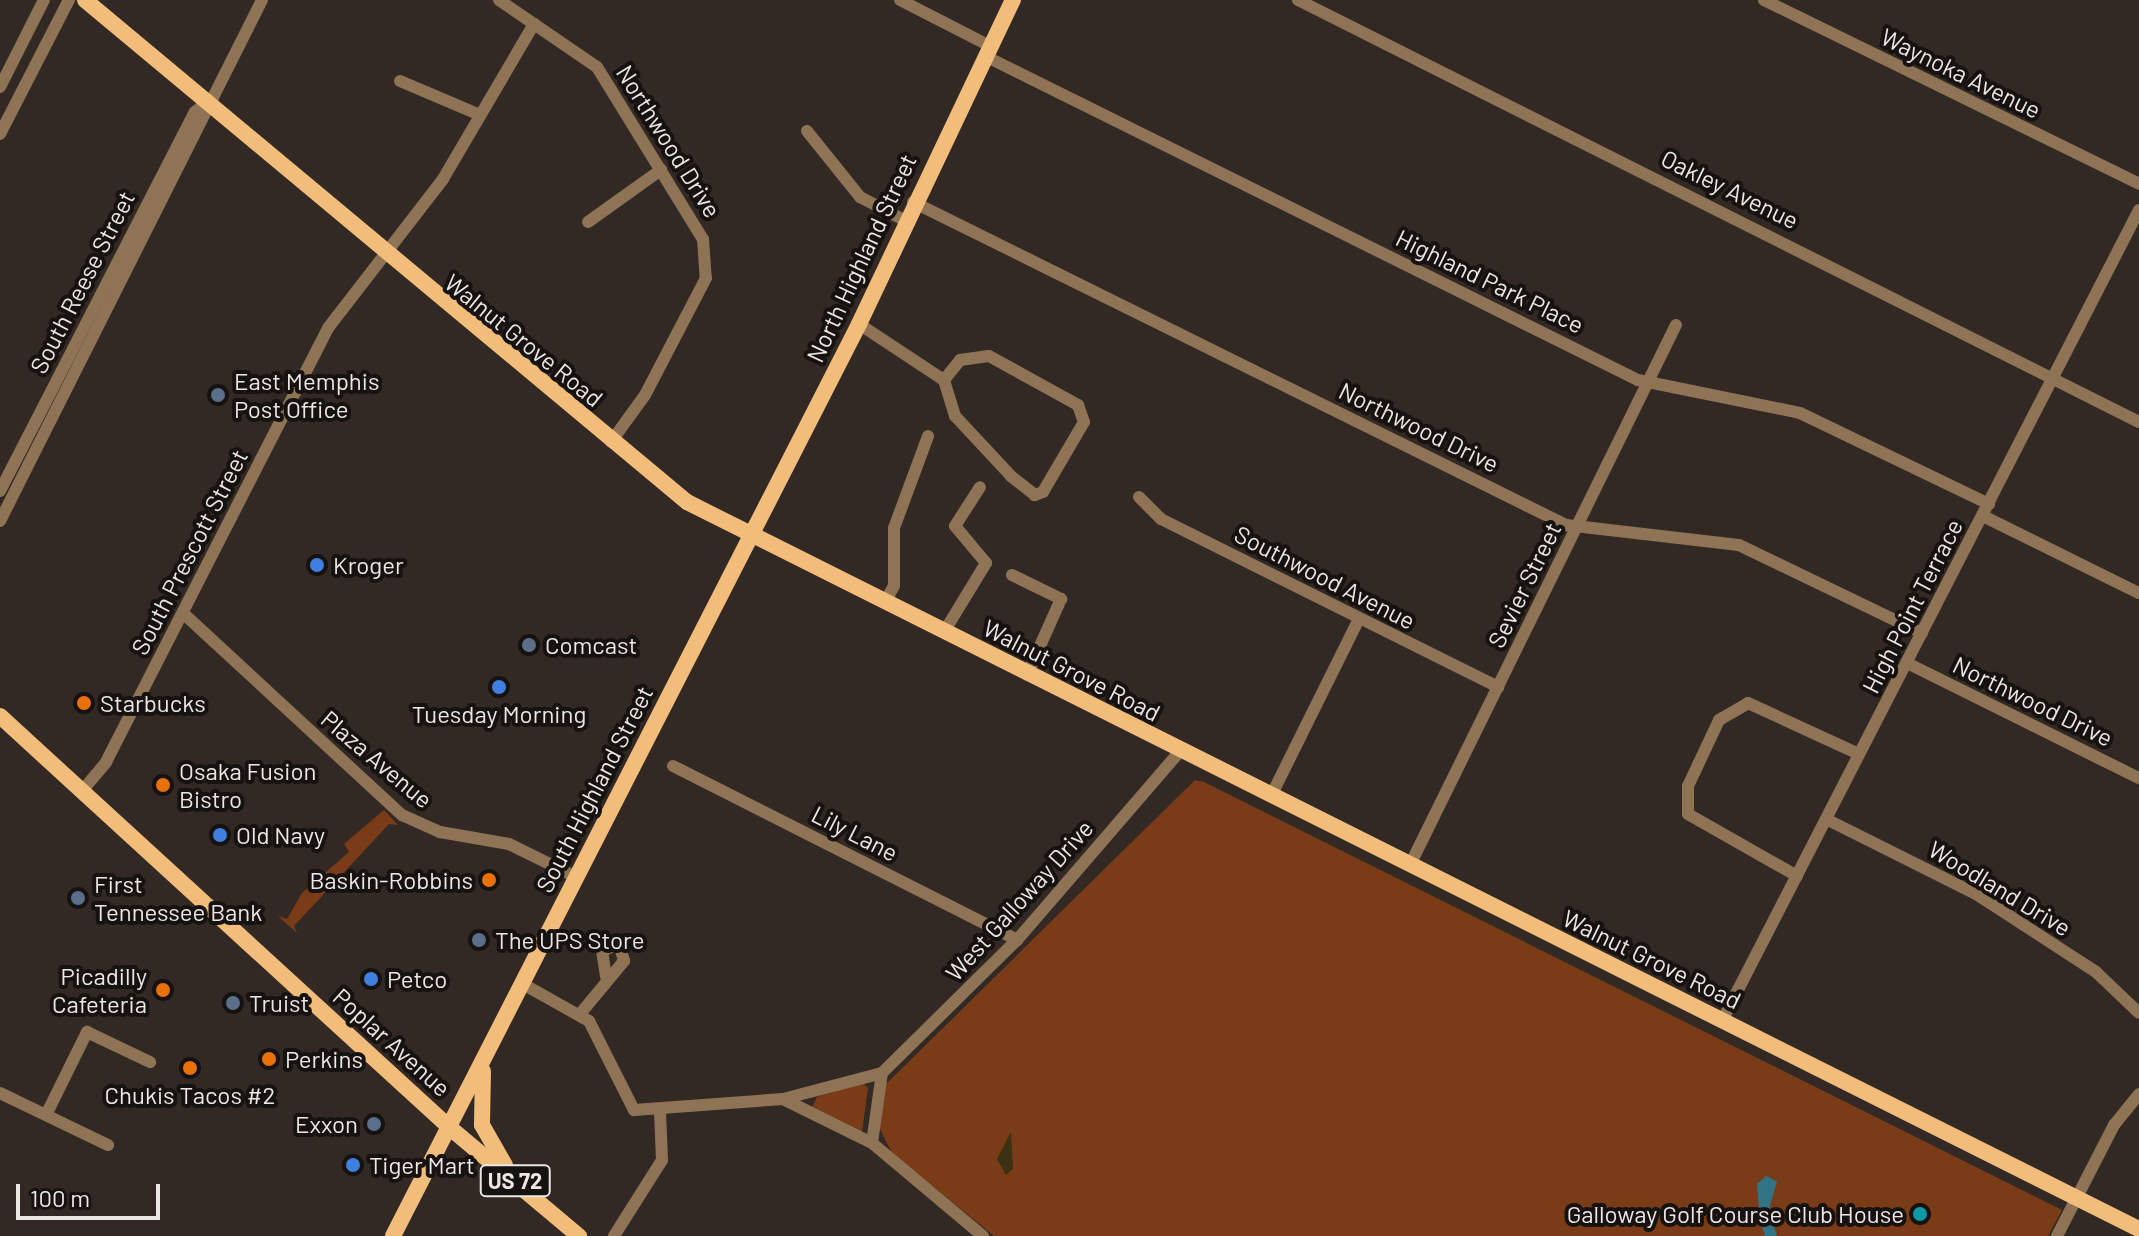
<!DOCTYPE html>
<html>
<head>
<meta charset="utf-8">
<style>
	body { margin:0 }
	#map { position:relative; width:2139px; height:1236px; overflow:hidden; background:#322824; font-family:Barlow,sans-serif }
	div>[style] { position:absolute }
	[style*='--x'] { left:calc(var(--x)*1px); top:calc(var(--y)*1px); width:calc(var(--w)*1px); rotate:calc(var(--a)*1deg) }
	.green>* { inset:0; background:#7a3c17 }
	.sand>* { inset:0; background:#3a3211 }
	.water>* { inset:0; background:#307486 }
	.minor>* { height:12px; margin:-6px; padding:0 6px; transform-origin:6px; border-radius:6px; background:#8e7455 }
	.major>* { height:16px; margin:-8px; padding:0 8px; transform-origin:8px; border-radius:8px; background:#f2bd7a }
	.dots>* { width:22px; height:22px; translate:-50% -50%; box-sizing:border-box; border:4px solid #161210; border-radius:50% }
	span { translate:-50% -50%; white-space:nowrap; text-align:center; line-height:1.15; -webkit-text-stroke:8px #161210; paint-order:stroke }
	.shield-label span { padding:2px 6px; background:#161210; border:2px solid; border-radius:6px; -webkit-text-stroke-width:0 }
	.shield-label { font-size:22px; color:#ede7e4; font-weight:700 }
	.street-label { font-size:24px; color:#ede7e4 }
	.poi-label { font-size:24px; color:#ede7e4 }
	.left { translate:0 -50%; text-align:left }
	.right { translate:-100% -50%; text-align:right }
	.scale { position:absolute; left:16px; top:1184px; width:144px; height:36px; box-sizing:border-box; border:4px solid #ede7e4; border-top:0; padding-left:10px; font-size:24px; line-height:28px; white-space:nowrap; color:#ede7e4; -webkit-text-stroke:6px #161210; paint-order:stroke }
</style>
</head>
<body>
<div id="map">
	<div class="green">
		<i style="clip-path:polygon(1195px 780px,1204px 782px,2062px 1210px,2048px 1236px,994px 1236px,892px 1153px,879px 1127px,886px 1084px)"></i>
		<i style="clip-path:polygon(384px 810px,398px 825px,389px 824px,294px 926px,297px 933px,278px 916px,287px 919px,302px 893px,349px 852px,344px 844px)"></i>
		<i style="clip-path:polygon(862px 1082px,868px 1088px,862px 1132px,812px 1107px,817px 1097px)"></i>
	</div>
	<div class="sand">
		<i style="clip-path:polygon(1011px 1132px,1013px 1169px,1006px 1175px,997px 1159px)"></i>
	</div>
	<div class="water">
		<i style="clip-path:polygon(1766px 1176px,1777px 1181px,1769px 1210px,1777px 1236px,1765px 1236px,1760px 1221px,1757px 1184px)"></i>
	</div>
	<div class="minor">
		<i style="--x:499;--y:0;--w:119;--a:34.4"></i>
		<i style="--x:597;--y:67;--w:202;--a:58.4"></i>
		<i style="--x:703;--y:239;--w:39;--a:86"></i>
		<i style="--x:706;--y:278;--w:132;--a:117.5"></i>
		<i style="--x:645;--y:395;--w:58;--a:125.9"></i>
		<i style="--x:900;--y:0;--w:101;--a:27.1"></i>
		<i style="--x:1298;--y:0;--w:941;--a:26.65"></i>
		<i style="--x:1764;--y:0;--w:418;--a:26.1"></i>
		<i style="--x:985;--y:56;--w:729;--a:26.39"></i>
		<i style="--x:1638;--y:380;--w:165;--a:11.5"></i>
		<i style="--x:1800;--y:413;--w:210;--a:25.7"></i>
		<i style="--x:400;--y:81;--w:87;--a:23"></i>
		<i style="--x:0;--y:87;--w:97;--a:-63.2"></i>
		<i style="--x:807;--y:131;--w:85;--a:51.2"></i>
		<i style="--x:860;--y:197;--w:50;--a:27.6"></i>
		<i style="--x:0;--y:134;--w:151;--a:-62.8"></i>
		<i style="--x:913;--y:202;--w:729;--a:26.32"></i>
		<i style="--x:1566;--y:525;--w:174;--a:6.6"></i>
		<i style="--x:1739;--y:545;--w:203;--a:25.7"></i>
		<i style="--x:588;--y:222;--w:90;--a:-35.5"></i>
		<i style="--x:859;--y:324;--w:102;--a:33.4"></i>
		<i style="--x:989;--y:356;--w:102;--a:28.8"></i>
		<i style="--x:1078;--y:405;--w:18;--a:71"></i>
		<i style="--x:1084;--y:422;--w:81;--a:120.4"></i>
		<i style="--x:1043;--y:492;--w:9;--a:159"></i>
		<i style="--x:1035;--y:495;--w:31;--a:-142"></i>
		<i style="--x:1011;--y:476;--w:82;--a:-133"></i>
		<i style="--x:955;--y:416;--w:38;--a:-107"></i>
		<i style="--x:944;--y:380;--w:26;--a:-51"></i>
		<i style="--x:960;--y:360;--w:29;--a:-8"></i>
		<i style="--x:0;--y:491;--w:426;--a:-62.8"></i>
		<i style="--x:195;--y:112;--w:21;--a:-39"></i>
		<i style="--x:1139;--y:497;--w:31;--a:45"></i>
		<i style="--x:1161;--y:519;--w:377;--a:26.5"></i>
		<i style="--x:1983;--y:516;--w:174;--a:26.3"></i>
		<i style="--x:0;--y:521;--w:583;--a:-63.3"></i>
		<i style="--x:1012;--y:575;--w:55;--a:26.1"></i>
		<i style="--x:1061;--y:599;--w:83;--a:114.1"></i>
		<i style="--x:885;--y:602;--w:18;--a:-61"></i>
		<i style="--x:894;--y:586;--w:58;--a:-90"></i>
		<i style="--x:894;--y:528;--w:98;--a:-69.7"></i>
		<i style="--x:184;--y:614;--w:297;--a:42.7"></i>
		<i style="--x:402;--y:815;--w:42;--a:24.1"></i>
		<i style="--x:440;--y:832;--w:70;--a:9.9"></i>
		<i style="--x:509;--y:844;--w:75;--a:26.2"></i>
		<i style="--x:944;--y:632;--w:81;--a:-58.7"></i>
		<i style="--x:986;--y:563;--w:48;--a:-130"></i>
		<i style="--x:955;--y:526;--w:46;--a:-57.3"></i>
		<i style="--x:1907;--y:663;--w:259;--a:26.4"></i>
		<i style="--x:673;--y:766;--w:386;--a:26.8"></i>
		<i style="--x:82;--y:791;--w:38;--a:-50"></i>
		<i style="--x:106;--y:762;--w:487;--a:-62.9"></i>
		<i style="--x:328;--y:328;--w:188;--a:-52.3"></i>
		<i style="--x:443;--y:179;--w:180;--a:-59.6"></i>
		<i style="--x:1272;--y:794;--w:195;--a:-63.6"></i>
		<i style="--x:1826;--y:819;--w:168;--a:26.6"></i>
		<i style="--x:1976;--y:894;--w:143;--a:33"></i>
		<i style="--x:2096;--y:972;--w:59;--a:43.6"></i>
		<i style="--x:1410;--y:865;--w:602;--a:-63.78"></i>
		<i style="--x:1797;--y:876;--w:125;--a:-150.4"></i>
		<i style="--x:1688;--y:814;--w:28;--a:-90"></i>
		<i style="--x:1688;--y:786;--w:73;--a:-64.8"></i>
		<i style="--x:1719;--y:720;--w:34;--a:-30"></i>
		<i style="--x:1748;--y:703;--w:122;--a:24.7"></i>
		<i style="--x:523;--y:984;--w:76;--a:29.3"></i>
		<i style="--x:589;--y:1021;--w:100;--a:63.2"></i>
		<i style="--x:634;--y:1110;--w:149;--a:-4.2"></i>
		<i style="--x:783;--y:1099;--w:99;--a:26.3"></i>
		<i style="--x:872;--y:1143;--w:145;--a:40"></i>
		<i style="--x:580;--y:1014;--w:69;--a:-50.3"></i>
		<i style="--x:624;--y:961;--w:18;--a:-106"></i>
		<i style="--x:619;--y:944;--w:18;--a:158"></i>
		<i style="--x:602;--y:951;--w:26;--a:81"></i>
		<i style="--x:1722;--y:1021;--w:912;--a:-62.79"></i>
		<i style="--x:0;--y:1093;--w:120;--a:25.7"></i>
		<i style="--x:783;--y:1099;--w:102;--a:-14.7"></i>
		<i style="--x:46;--y:1115;--w:93;--a:-63.7"></i>
		<i style="--x:87;--y:1032;--w:70;--a:25.5"></i>
		<i style="--x:872;--y:1143;--w:71;--a:-81.9"></i>
		<i style="--x:882;--y:1073;--w:190;--a:-44.6"></i>
		<i style="--x:1017;--y:940;--w:251;--a:-49.2"></i>
		<i style="--x:614;--y:1236;--w:90;--a:-57.7"></i>
		<i style="--x:662;--y:1160;--w:48;--a:-92.4"></i>
		<i style="--x:2057;--y:1236;--w:125;--a:-62.8"></i>
		<i style="--x:2114;--y:1125;--w:40;--a:-51"></i>
	</div>
	<div class="major">
		<i style="--x:85;--y:0;--w:784;--a:39.82"></i>
		<i style="--x:687;--y:502;--w:1624;--a:26.6"></i>
		<i style="--x:0;--y:716;--w:609;--a:42.47"></i>
		<i style="--x:449;--y:1127;--w:170;--a:40"></i>
		<i style="--x:483;--y:1071;--w:54;--a:91.1"></i>
		<i style="--x:482;--y:1125;--w:46;--a:60.1"></i>
		<i style="--x:393;--y:1236;--w:1024;--a:-62.93"></i>
		<i style="--x:859;--y:324;--w:359;--a:-64.6"></i>
	</div>
	<div class="dots">
		<i style="left:218px;top:395px;background:#5c6f8a"></i>
		<i style="left:317px;top:565px;background:#3f7fe0"></i>
		<i style="left:529px;top:645px;background:#5c6f8a"></i>
		<i style="left:499px;top:687px;background:#3f7fe0"></i>
		<i style="left:84px;top:703px;background:#e8710a"></i>
		<i style="left:163px;top:785px;background:#e8710a"></i>
		<i style="left:220px;top:835px;background:#3f7fe0"></i>
		<i style="left:489px;top:880px;background:#e8710a"></i>
		<i style="left:78px;top:898px;background:#5c6f8a"></i>
		<i style="left:479px;top:940px;background:#5c6f8a"></i>
		<i style="left:371px;top:979px;background:#3f7fe0"></i>
		<i style="left:163px;top:990px;background:#e8710a"></i>
		<i style="left:233px;top:1003px;background:#5c6f8a"></i>
		<i style="left:269px;top:1059px;background:#e8710a"></i>
		<i style="left:190px;top:1068px;background:#e8710a"></i>
		<i style="left:374px;top:1124px;background:#5c6f8a"></i>
		<i style="left:353px;top:1165px;background:#3f7fe0"></i>
		<i style="left:1920px;top:1214px;background:#0f9aa8"></i>
	</div>
	<div class="shield-label">
		<span style="left:515px;top:1181px">US 72</span>
	</div>
	<div class="street-label">
		<span style="left:1961px;top:73px;rotate:26deg">Waynoka Avenue</span>
		<span style="left:669px;top:141px;rotate:58deg">Northwood Drive</span>
		<span style="left:1730px;top:189px;rotate:26deg">Oakley Avenue</span>
		<span style="left:861px;top:258px;rotate:-65deg">North Highland Street</span>
		<span style="left:1490px;top:281px;rotate:26deg">Highland Park Place</span>
		<span style="left:82px;top:282px;rotate:-63deg">South Reese Street</span>
		<span style="left:524px;top:340px;rotate:39deg">Walnut Grove Road</span>
		<span style="left:1419px;top:427px;rotate:26deg">Northwood Drive</span>
		<span style="left:189px;top:552px;rotate:-63deg">South Prescott Street</span>
		<span style="left:1325px;top:577px;rotate:27deg">Southwood Avenue</span>
		<span style="left:1524px;top:585px;rotate:-64deg">Sevier Street</span>
		<span style="left:1912px;top:606px;rotate:-63deg">High Point Terrace</span>
		<span style="left:1072px;top:670px;rotate:27deg">Walnut Grove Road</span>
		<span style="left:2033px;top:701px;rotate:26deg">Northwood Drive</span>
		<span style="left:377px;top:759px;rotate:40deg">Plaza Avenue</span>
		<span style="left:594px;top:789px;rotate:-63deg">South Highland Street</span>
		<span style="left:855px;top:833px;rotate:27deg">Lily Lane</span>
		<span style="left:2000px;top:888px;rotate:31deg">Woodland Drive</span>
		<span style="left:1019px;top:900px;rotate:-48deg">West Galloway Drive</span>
		<span style="left:1652px;top:959px;rotate:26deg">Walnut Grove Road</span>
		<span style="left:392px;top:1042px;rotate:42deg">Poplar Avenue</span>
	</div>
	<div class="poi-label">
		<span class="left" style="left:234px;top:395px">East Memphis<br>Post Office</span>
		<span class="left" style="left:333px;top:565px">Kroger</span>
		<span class="left" style="left:545px;top:645px">Comcast</span>
		<span class="left" style="left:100px;top:703px">Starbucks</span>
		<span style="left:499px;top:714px">Tuesday Morning</span>
		<span class="left" style="left:179px;top:785px">Osaka Fusion<br>Bistro</span>
		<span class="left" style="left:236px;top:835px">Old Navy</span>
		<span class="right" style="left:473px;top:880px">Baskin-Robbins</span>
		<span class="left" style="left:94px;top:898px">First<br>Tennessee Bank</span>
		<span class="left" style="left:495px;top:940px">The UPS Store</span>
		<span class="right" style="left:147px;top:990px">Picadilly<br>Cafeteria</span>
		<span class="left" style="left:387px;top:979px">Petco</span>
		<span class="left" style="left:249px;top:1003px">Truist</span>
		<span class="left" style="left:285px;top:1059px">Perkins</span>
		<span style="left:190px;top:1095px">Chukis Tacos #2</span>
		<span class="right" style="left:358px;top:1124px">Exxon</span>
		<span class="left" style="left:369px;top:1165px">Tiger Mart</span>
		<span class="right" style="left:1904px;top:1214px">Galloway Golf Course Club House</span>
	</div>
	<div class="scale">100 m</div>
</div>
</body>
</html>
